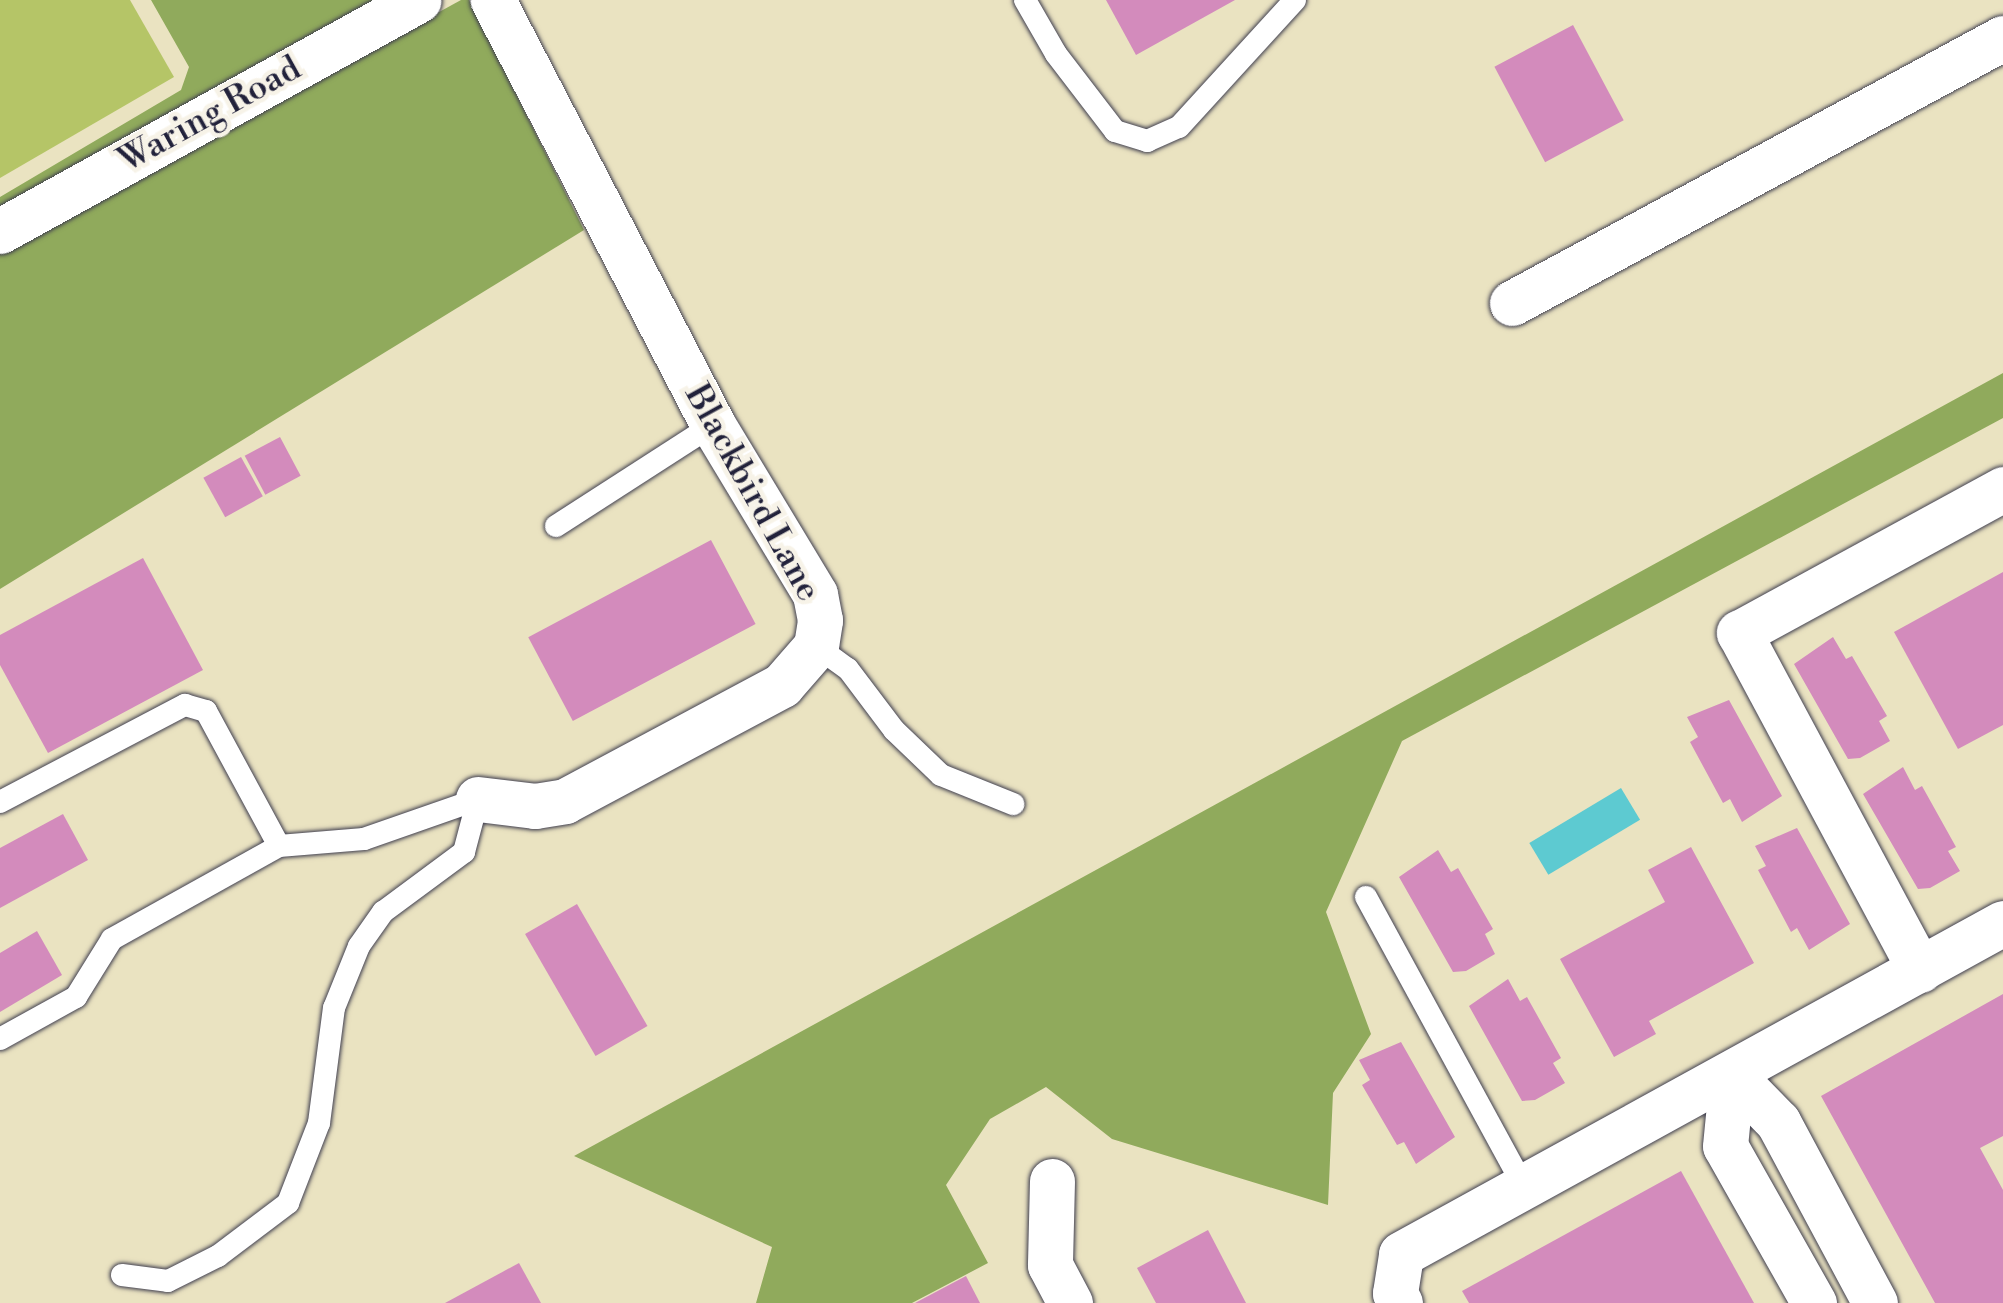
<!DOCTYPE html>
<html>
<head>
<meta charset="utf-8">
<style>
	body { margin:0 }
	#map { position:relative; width:2003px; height:1303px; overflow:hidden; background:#eae3c1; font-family:"Libre Bodoni",serif }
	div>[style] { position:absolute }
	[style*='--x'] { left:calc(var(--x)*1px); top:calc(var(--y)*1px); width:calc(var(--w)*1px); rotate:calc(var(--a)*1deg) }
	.green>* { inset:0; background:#b5c567 }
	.forest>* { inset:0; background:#90aa5c }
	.water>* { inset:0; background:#5dcad1; transform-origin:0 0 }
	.building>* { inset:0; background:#d38bbc; transform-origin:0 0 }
	.roads { filter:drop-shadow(0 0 2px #403f4f) drop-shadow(0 0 2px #403f4f) }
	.lane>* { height:22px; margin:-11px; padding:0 11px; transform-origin:11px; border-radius:11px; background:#fff }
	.street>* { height:45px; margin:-22.5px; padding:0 22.5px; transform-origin:22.5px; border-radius:22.5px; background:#fff }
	span { translate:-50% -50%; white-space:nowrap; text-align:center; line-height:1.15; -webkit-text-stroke:9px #f7f3e8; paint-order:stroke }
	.street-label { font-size:35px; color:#22223b }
</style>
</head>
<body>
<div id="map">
	<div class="green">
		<i style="clip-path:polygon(0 0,130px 0,174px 77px,0 178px)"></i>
	</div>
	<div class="forest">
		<i style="clip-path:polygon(151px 0,380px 0,0 209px,0 197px,181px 90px,189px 67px)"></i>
		<i style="clip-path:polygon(461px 0,469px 0,584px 230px,0 589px,0 253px)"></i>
		<i style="clip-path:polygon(2003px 373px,2003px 418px,1402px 741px,1326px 912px,1371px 1034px,1333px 1093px,1328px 1205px,1112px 1139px,1046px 1087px,990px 1119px,946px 1185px,988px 1263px,912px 1303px,756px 1303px,772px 1247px,574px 1156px)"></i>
	</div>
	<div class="water">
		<i style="left:1621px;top:788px;width:37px;height:107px;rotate:59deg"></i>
	</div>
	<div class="building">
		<i style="clip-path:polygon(1106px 0,1235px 0,1136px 55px)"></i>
		<i style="left:1573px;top:25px;width:108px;height:89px;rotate:62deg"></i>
		<i style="left:280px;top:437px;width:44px;height:40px;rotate:62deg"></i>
		<i style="left:241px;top:457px;width:45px;height:43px;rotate:61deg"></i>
		<i style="left:711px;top:540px;width:95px;height:207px;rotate:62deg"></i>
		<i style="clip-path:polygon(143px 558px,203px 670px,48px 753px,0 665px,0 635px)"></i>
		<i style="clip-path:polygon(2003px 572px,2003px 725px,1958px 749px,1894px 632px)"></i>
		<i style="clip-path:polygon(1833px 637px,1846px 659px,1852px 656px,1887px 716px,1879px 721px,1890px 741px,1860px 758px,1848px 759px,1794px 664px)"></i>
		<i style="clip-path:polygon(1729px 700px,1782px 796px,1742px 822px,1730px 799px,1723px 803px,1690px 742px,1698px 737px,1687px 717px)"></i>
		<i style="clip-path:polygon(1903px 767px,1915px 790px,1922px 786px,1956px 847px,1948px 851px,1960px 871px,1930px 888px,1918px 889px,1863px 794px)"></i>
		<i style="clip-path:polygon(63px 814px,88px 860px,0 908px,0 848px)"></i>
		<i style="clip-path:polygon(1797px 828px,1850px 924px,1809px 950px,1797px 928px,1791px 932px,1758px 870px,1766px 866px,1755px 846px)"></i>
		<i style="clip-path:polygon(1691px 847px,1754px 963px,1649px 1021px,1656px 1034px,1614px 1057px,1560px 959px,1665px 902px,1648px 870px)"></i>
		<i style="clip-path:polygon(1438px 850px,1451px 872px,1458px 868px,1493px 929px,1485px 934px,1495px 954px,1466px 971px,1453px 972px,1399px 877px)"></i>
		<i style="left:577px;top:904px;width:141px;height:60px;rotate:60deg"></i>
		<i style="clip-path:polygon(37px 931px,62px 975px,0 1012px,0 953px)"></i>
		<i style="clip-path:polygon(1508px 979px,1520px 1001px,1527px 997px,1561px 1058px,1553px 1063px,1565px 1083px,1535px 1100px,1522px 1101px,1469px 1006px)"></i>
		<i style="clip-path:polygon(2003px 994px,2003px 1136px,1980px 1148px,2003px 1190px,2003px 1303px,1935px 1303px,1821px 1096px)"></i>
		<i style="clip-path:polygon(1401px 1042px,1455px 1137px,1416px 1164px,1404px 1142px,1397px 1145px,1362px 1085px,1370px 1080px,1359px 1060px)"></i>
		<i style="clip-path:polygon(1681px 1171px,1754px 1303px,1469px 1303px,1462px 1291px)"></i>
		<i style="clip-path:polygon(1208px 1230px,1246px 1303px,1156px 1303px,1137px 1268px)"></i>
		<i style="clip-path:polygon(519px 1263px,541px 1303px,445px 1303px)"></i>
		<i style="clip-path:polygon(966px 1276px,980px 1303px,915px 1303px)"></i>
	</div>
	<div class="roads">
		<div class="lane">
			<i style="--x:1025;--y:0;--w:62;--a:60.1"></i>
			<i style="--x:1056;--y:54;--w:97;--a:52.5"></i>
			<i style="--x:1115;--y:131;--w:34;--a:17"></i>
			<i style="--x:1147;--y:141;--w:35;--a:-24"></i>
			<i style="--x:1179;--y:127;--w:172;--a:-47.6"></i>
			<i style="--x:556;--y:526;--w:187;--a:-32.8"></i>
			<i style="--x:816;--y:646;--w:39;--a:36"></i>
			<i style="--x:848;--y:669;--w:76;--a:53"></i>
			<i style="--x:894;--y:730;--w:65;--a:43.8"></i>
			<i style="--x:941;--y:775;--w:78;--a:21.9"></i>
			<i style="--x:0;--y:802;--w:209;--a:-27.7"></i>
			<i style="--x:185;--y:705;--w:22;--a:16"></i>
			<i style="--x:206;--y:711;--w:153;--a:61.6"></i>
			<i style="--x:279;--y:846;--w:85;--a:-4.7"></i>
			<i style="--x:364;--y:839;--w:121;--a:-19.3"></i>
			<i style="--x:1366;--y:897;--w:330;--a:61.4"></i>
			<i style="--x:0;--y:1039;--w:87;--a:-28.9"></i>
			<i style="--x:76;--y:997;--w:68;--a:-58.2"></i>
			<i style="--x:112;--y:939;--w:191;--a:-29.1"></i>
			<i style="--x:122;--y:1275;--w:46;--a:7.4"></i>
			<i style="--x:168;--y:1281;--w:56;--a:-26.6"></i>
			<i style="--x:218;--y:1256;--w:88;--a:-37.1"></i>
			<i style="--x:288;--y:1203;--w:86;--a:-68.8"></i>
			<i style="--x:319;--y:1123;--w:116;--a:-82.6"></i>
			<i style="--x:334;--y:1008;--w:67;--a:-68"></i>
			<i style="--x:359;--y:946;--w:42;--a:-54.8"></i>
			<i style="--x:383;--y:912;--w:101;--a:-36.5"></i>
			<i style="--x:464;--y:852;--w:55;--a:-75.2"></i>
		</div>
		<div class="street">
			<i style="--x:0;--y:231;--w:478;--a:-28.9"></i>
			<i style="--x:1512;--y:303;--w:558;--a:-28.36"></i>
			<i style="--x:478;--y:799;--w:57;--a:7"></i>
			<i style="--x:535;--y:806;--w:30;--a:-9"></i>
			<i style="--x:565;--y:801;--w:246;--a:-28.1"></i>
			<i style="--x:782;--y:685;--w:52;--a:-48.9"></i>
			<i style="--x:816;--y:646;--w:26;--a:-81"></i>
			<i style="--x:820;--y:620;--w:26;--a:-101"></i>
			<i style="--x:815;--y:594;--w:197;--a:-121.1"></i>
			<i style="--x:713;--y:425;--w:479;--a:-117.4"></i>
			<i style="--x:1920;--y:970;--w:383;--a:-118.2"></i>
			<i style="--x:1739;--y:633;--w:301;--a:-28.6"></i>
			<i style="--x:1052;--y:1181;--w:84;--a:91.4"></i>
			<i style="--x:1050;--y:1265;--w:43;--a:62.2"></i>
			<i style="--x:1400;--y:1303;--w:11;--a:-117"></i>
			<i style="--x:1395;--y:1293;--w:39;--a:-81"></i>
			<i style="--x:1401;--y:1254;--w:687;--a:-28.8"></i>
			<i style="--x:1814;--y:1303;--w:180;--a:-119.5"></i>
			<i style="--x:1725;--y:1146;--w:71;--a:-84.4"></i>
			<i style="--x:1732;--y:1075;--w:66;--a:45.6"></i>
			<i style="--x:1778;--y:1122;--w:205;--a:61.8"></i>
		</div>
	</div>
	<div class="street-label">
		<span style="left:210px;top:115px;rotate:-29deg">Waring Road</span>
		<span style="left:752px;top:493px;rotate:61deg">Blackbird Lane</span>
	</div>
</div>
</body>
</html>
